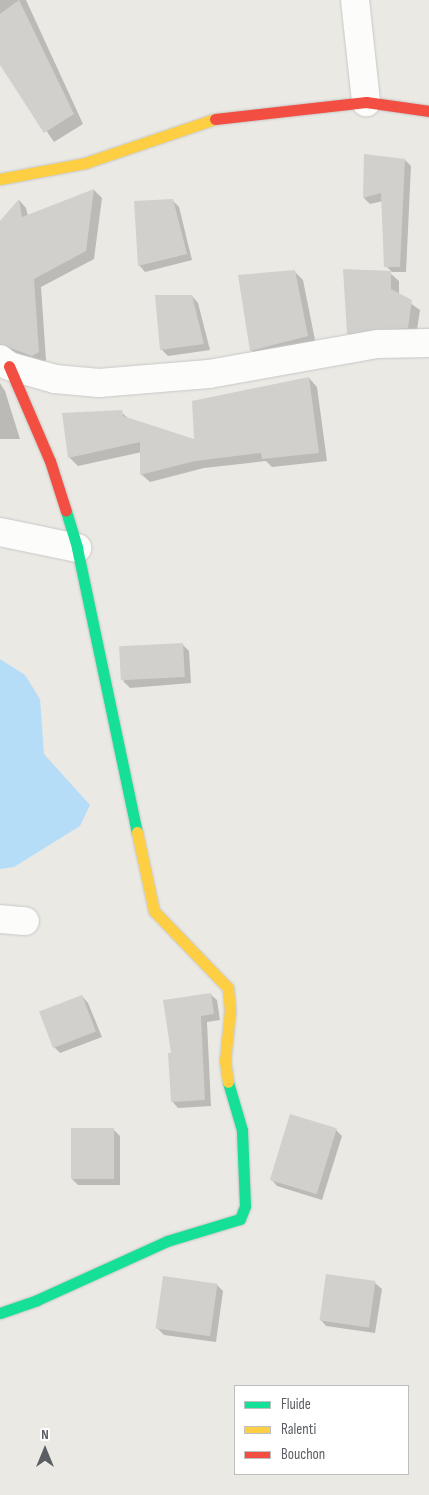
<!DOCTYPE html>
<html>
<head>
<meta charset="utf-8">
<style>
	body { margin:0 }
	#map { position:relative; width:429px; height:1495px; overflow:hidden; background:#eae9e4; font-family:"Sofia Sans Condensed",sans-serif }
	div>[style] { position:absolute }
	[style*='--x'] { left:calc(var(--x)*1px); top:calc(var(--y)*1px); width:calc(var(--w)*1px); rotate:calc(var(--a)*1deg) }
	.water>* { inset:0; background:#b6ddf7 }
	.shadow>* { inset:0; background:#0003 }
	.building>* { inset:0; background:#d1d0cd; transform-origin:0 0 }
	.roads { filter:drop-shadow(0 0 1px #c7c7c6) drop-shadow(0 0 1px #c7c7c6) }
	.street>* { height:28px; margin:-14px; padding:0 14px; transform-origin:14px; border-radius:14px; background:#fcfcfb }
	.fast>* { height:11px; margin:-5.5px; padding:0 5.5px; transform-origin:5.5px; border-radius:5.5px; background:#16e098 }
	.slow>* { height:11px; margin:-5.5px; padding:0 5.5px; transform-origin:5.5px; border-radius:5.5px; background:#ffcf43 }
	.jam>* { height:11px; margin:-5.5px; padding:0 5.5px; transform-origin:5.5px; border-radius:5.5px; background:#f24e42 }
	span { translate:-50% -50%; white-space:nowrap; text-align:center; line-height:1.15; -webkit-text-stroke:4px #fff; paint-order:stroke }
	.legend { position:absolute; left:234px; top:1385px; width:175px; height:90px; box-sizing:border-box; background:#fff; border:1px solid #bdbfc0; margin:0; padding:6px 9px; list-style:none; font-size:15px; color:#5a5e62 }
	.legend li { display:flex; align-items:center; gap:10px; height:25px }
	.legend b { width:25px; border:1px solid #bdbfc0 }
	.north { position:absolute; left:20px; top:1425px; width:50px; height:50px; -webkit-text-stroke:4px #fff; paint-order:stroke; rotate:0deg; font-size:14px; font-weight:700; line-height:20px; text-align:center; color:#5a5e62 }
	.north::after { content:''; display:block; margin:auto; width:18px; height:22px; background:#5a5e62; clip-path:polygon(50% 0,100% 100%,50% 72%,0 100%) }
</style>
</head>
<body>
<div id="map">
	<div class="water">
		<i style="clip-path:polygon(0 659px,25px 675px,40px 699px,44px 754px,90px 805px,80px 826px,14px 867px,0 869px)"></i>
	</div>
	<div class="shadow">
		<i style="clip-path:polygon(0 0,26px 0,83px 124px,54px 142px,0 63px)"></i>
		<i style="clip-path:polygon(405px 160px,411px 166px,406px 272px,392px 272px,386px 266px,383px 201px,370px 204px,364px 198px)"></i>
		<i style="clip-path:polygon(94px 190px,102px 198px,94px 259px,41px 287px,46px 360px,41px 364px,12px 351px,0 352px,0 223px,19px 200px,26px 208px,28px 216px)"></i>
		<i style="clip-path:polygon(172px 200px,179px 207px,192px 260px,145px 272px,139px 265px)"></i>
		<i style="clip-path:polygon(294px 271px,303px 280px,316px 345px,260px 359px,251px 350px)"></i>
		<i style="clip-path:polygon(390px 273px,399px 281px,399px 295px,420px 310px,416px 336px,357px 342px,348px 333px)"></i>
		<i style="clip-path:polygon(192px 296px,198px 303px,210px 350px,168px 356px,161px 349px)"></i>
		<i style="clip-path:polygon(309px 378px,317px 387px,327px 461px,272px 467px,266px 461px,204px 468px,150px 482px,141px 474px,142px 452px,78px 466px,69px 457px,121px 412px,130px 420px,195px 441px)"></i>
		<i style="clip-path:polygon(0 383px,5px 391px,20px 439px,0 439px)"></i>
		<i style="clip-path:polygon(182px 644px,189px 651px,191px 683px,130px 688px,123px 681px)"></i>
		<i style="clip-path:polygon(210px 994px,217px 1000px,220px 1020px,207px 1022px,211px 1106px,178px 1108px,172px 1101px,173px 1054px)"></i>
		<i style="clip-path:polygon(82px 996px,88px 1003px,102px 1037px,60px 1053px,54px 1047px)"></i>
		<i style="clip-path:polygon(114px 1130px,120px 1136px,120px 1185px,78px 1185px,72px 1179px)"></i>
		<i style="clip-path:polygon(336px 1130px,342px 1136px,322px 1200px,277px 1186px,271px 1179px)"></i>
		<i style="clip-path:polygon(375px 1283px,382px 1289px,375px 1333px,326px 1326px,320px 1319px)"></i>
		<i style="clip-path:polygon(217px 1285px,223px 1291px,216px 1342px,164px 1335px,157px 1328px)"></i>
	</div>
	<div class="building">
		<i style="clip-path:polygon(19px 0,74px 114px,44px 133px,0 65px,0 14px)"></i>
		<i style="clip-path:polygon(364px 154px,405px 159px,400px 267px,384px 267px,381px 193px,363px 198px)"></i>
		<i style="clip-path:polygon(94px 189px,86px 251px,34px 279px,39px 352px,32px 356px,0 344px,0 221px,19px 199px,22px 217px)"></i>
		<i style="clip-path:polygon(173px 199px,187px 254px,138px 266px,134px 201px)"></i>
		<i style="clip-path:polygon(343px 269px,391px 271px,391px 289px,412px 300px,408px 328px,347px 334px)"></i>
		<i style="clip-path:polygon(295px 270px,308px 336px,250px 351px,238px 275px)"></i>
		<i style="clip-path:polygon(155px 295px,192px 295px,204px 344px,160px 350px)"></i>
		<i style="clip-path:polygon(309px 377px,319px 453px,262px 459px,261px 453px,195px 461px,140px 475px,140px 442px,68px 458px,62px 413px,122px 410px,123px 416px,194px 439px,192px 401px)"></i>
		<i style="left:183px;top:643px;width:34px;height:64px;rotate:87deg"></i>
		<i style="clip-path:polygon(211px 993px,214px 1014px,201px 1016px,205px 1100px,171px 1102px,168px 1053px,171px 1053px,163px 1000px)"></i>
		<i style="left:82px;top:995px;width:39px;height:46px;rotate:69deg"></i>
		<i style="left:290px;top:1114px;width:49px;height:69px;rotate:17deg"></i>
		<i style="left:71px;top:1128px;width:43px;height:51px"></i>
		<i style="left:326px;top:1274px;width:50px;height:47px;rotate:8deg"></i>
		<i style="left:163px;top:1276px;width:55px;height:53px;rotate:8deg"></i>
	</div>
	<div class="roads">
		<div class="street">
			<i style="--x:355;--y:0;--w:103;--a:83.8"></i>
			<i style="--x:0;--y:359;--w:11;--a:38"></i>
			<i style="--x:9;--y:366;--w:48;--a:15.8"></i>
			<i style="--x:55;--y:379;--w:44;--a:5.2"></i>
			<i style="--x:99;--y:383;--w:110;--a:-4.7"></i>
			<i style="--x:209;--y:374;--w:172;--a:-10.1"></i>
			<i style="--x:378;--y:344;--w:51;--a:-1.1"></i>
			<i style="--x:0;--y:532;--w:79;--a:11.7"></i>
			<i style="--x:0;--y:919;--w:25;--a:5"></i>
		</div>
		<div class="fast">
			<i style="--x:66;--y:511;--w:39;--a:73"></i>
			<i style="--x:77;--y:548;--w:290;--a:78.1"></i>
			<i style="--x:0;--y:1313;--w:39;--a:-19"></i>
			<i style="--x:37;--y:1300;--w:143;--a:-24.4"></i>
			<i style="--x:167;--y:1241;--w:76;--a:-16.8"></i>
			<i style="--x:240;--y:1219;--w:14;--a:-69"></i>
			<i style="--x:245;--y:1206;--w:76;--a:-92.3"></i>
			<i style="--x:242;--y:1130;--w:50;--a:-106.3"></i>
		</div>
		<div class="slow">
			<i style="--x:0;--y:179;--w:86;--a:-10.7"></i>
			<i style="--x:85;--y:163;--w:137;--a:-18.7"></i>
			<i style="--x:137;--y:832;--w:81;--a:77.9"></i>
			<i style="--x:154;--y:911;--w:107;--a:46.1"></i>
			<i style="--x:228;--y:988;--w:22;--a:85"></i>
			<i style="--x:230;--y:1010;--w:51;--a:95.6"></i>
			<i style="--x:225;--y:1061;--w:21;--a:82"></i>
		</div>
		<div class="jam">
			<i style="--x:215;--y:119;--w:152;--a:-6.4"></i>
			<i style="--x:366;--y:102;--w:64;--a:8.1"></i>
			<i style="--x:9;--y:366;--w:103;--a:66.7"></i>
			<i style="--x:50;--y:461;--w:52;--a:72.3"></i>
		</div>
	</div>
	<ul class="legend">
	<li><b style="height:6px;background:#16e098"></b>Fluide</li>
	<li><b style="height:6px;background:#ffcf43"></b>Ralenti</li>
	<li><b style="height:6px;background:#f24e42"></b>Bouchon</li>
	</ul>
	<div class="north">N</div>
</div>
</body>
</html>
